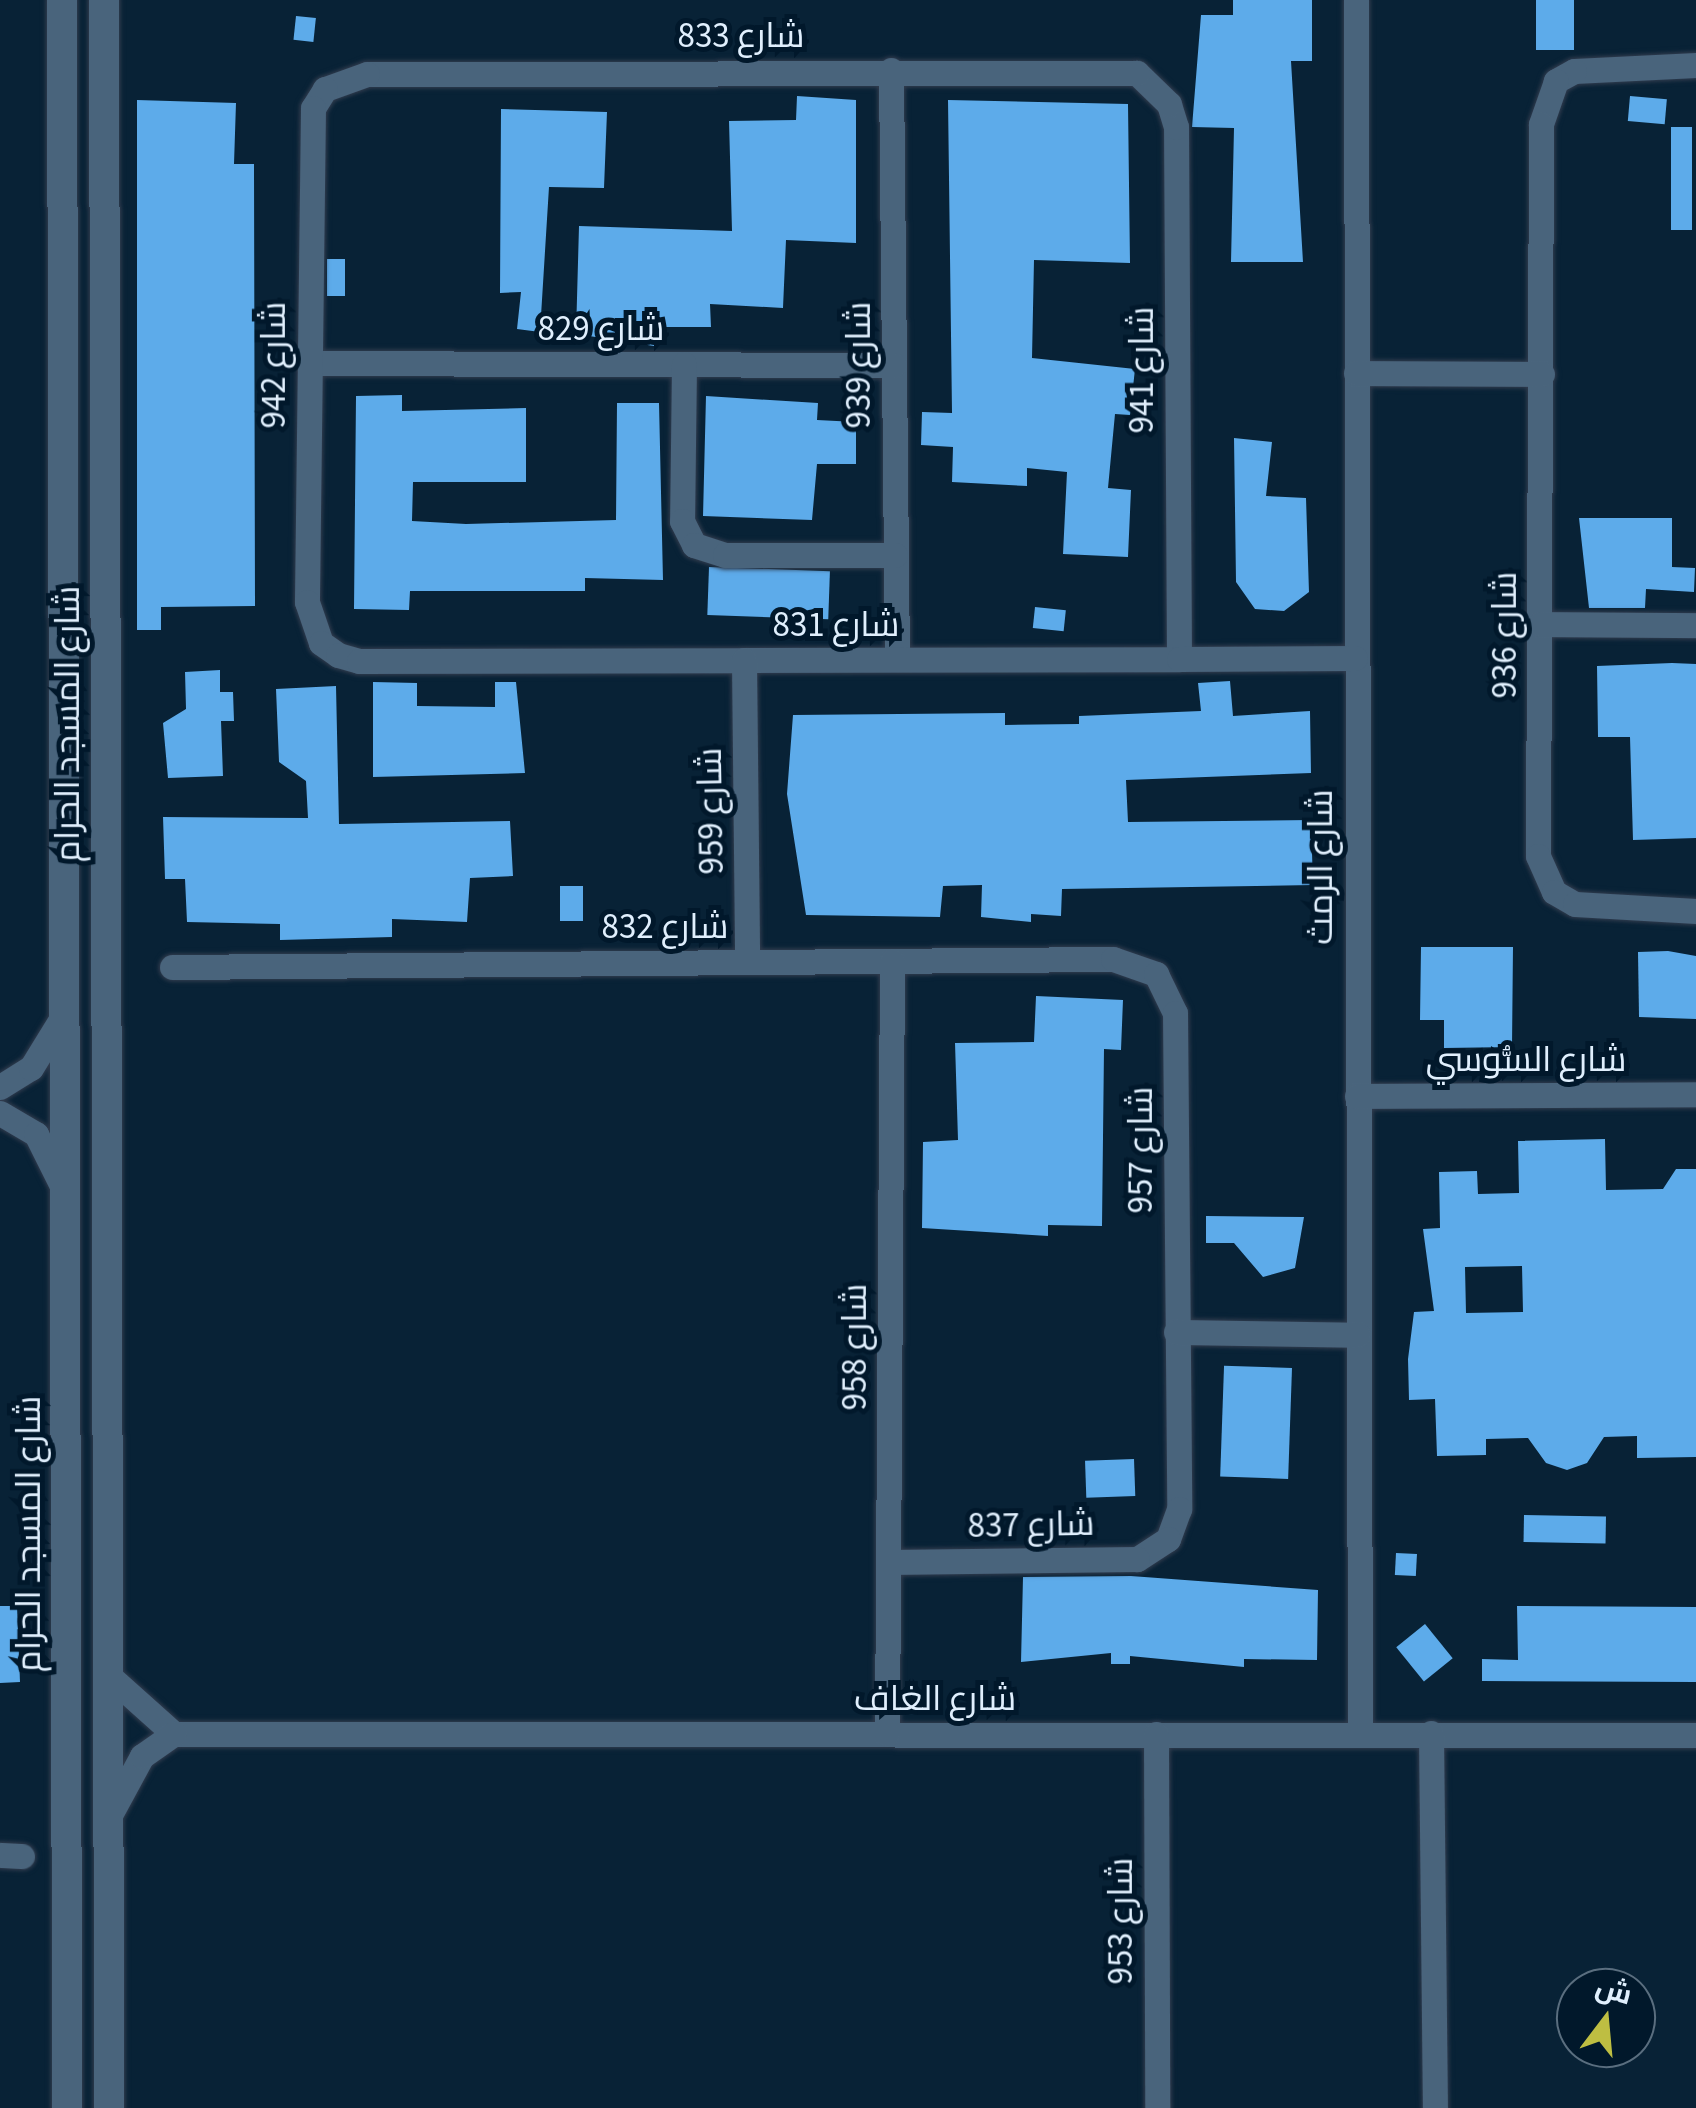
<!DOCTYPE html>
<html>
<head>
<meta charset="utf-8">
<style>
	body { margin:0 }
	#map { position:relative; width:1696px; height:2108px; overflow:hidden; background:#082236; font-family:"Source Sans 3",Cairo,sans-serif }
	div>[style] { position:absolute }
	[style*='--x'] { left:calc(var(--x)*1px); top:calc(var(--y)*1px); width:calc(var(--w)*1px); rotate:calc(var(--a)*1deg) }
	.building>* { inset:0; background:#5dabea; transform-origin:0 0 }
	.roads { filter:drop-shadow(0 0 2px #313c4e) drop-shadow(0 0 2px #313c4e) }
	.minor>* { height:25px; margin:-12.5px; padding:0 12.5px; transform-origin:12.5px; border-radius:12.5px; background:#49647c }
	.tertiary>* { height:30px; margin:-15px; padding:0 15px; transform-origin:15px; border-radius:15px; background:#49647c }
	span { translate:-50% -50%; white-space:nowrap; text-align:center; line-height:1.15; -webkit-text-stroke:10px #01182b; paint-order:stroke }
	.street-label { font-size:35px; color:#e0effd }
	.north { position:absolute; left:1556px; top:1968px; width:100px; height:100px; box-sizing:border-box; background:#01182b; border:2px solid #5a6e7f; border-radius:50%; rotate:16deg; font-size:28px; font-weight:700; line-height:40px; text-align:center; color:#e0effd }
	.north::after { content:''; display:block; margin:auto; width:35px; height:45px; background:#bebe42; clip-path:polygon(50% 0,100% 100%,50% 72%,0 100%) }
</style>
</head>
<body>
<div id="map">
	<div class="building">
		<i style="clip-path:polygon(1233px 0,1312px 0,1312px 61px,1291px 61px,1303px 262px,1231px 262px,1234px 128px,1192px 127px,1201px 15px,1233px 15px)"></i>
		<i style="left:1536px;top:0;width:38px;height:50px"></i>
		<i style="left:296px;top:16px;width:20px;height:24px;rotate:6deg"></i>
		<i style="clip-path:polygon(797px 96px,856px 100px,856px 243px,786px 240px,783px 308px,710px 304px,711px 327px,654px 327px,654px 346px,576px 334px,579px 226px,732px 231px,729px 121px,796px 120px)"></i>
		<i style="left:1630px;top:96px;width:37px;height:25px;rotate:5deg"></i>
		<i style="clip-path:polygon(137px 100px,236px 103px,234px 164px,254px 164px,255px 606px,161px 607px,161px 630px,137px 630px)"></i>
		<i style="clip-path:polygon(948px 100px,1128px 104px,1130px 263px,1034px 260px,1032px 358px,1135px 369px,1130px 415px,1115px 414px,1108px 488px,1131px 490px,1128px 557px,1063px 554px,1067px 472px,1027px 468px,1027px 486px,952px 482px,953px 447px,921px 445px,922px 412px,952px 413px)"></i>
		<i style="clip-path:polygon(501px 109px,607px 112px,604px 188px,549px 187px,540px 332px,517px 329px,521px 292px,500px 293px)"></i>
		<i style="left:1671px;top:127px;width:21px;height:103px"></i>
		<i style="left:327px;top:259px;width:18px;height:37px"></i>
		<i style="clip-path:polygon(402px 395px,402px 411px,526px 408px,526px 482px,413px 482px,412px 521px,466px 524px,616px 520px,617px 403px,659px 403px,663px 580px,585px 578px,585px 591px,410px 591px,409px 610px,354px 609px,356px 396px)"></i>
		<i style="clip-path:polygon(706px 396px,818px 403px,817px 420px,856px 422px,856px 464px,817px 464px,812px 520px,703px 516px)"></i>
		<i style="clip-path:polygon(1234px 438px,1272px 442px,1266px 496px,1306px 498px,1309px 592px,1284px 611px,1255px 609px,1236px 582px)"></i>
		<i style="clip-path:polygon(1579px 518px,1672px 518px,1672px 567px,1695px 568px,1694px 592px,1646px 589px,1645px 608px,1589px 608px)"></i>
		<i style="left:709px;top:567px;width:121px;height:48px;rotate:2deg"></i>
		<i style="left:1035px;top:607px;width:31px;height:21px;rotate:6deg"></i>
		<i style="clip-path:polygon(1672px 663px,1696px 664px,1696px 838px,1633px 840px,1630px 737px,1598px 737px,1597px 666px)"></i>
		<i style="clip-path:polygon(220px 670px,220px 692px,233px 692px,234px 721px,221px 721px,223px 776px,168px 778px,163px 723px,186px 709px,185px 672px)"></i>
		<i style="clip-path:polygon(1230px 681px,1233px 716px,1310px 711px,1311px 773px,1126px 780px,1128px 822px,1311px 820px,1313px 885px,1062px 889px,1061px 916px,1031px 914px,1031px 922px,981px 917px,982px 885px,943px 886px,940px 917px,806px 915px,787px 794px,793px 715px,1005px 713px,1005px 725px,1079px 724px,1079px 716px,1201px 711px,1198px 683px)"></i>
		<i style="clip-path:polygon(373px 682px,417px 683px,417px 706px,495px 707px,495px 682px,516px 682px,525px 773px,373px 777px)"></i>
		<i style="clip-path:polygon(336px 686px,339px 824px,510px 821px,513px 876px,470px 878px,467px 922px,392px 919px,392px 937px,280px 940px,280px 924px,187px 922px,185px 879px,165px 879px,163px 817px,308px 818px,306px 781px,279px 762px,276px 689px)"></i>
		<i style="left:560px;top:886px;width:23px;height:35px"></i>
		<i style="clip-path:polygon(1421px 947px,1513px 947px,1512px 1047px,1444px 1048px,1444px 1020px,1420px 1020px)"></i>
		<i style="clip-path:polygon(1668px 951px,1696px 956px,1696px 1019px,1639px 1017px,1638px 952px)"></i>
		<i style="clip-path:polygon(1036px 996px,1123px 1000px,1121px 1050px,1104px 1049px,1102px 1226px,1048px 1225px,1048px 1236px,922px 1228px,923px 1142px,958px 1140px,955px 1043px,1034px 1042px)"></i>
		<i style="clip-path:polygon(evenodd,1605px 1139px,1606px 1190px,1663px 1189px,1676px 1169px,1696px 1169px,1696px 1457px,1637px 1458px,1637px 1436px,1604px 1437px,1587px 1463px,1567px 1470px,1546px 1463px,1528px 1438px,1486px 1439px,1486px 1455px,1437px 1456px,1435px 1399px,1409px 1400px,1408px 1359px,1414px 1312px,1434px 1311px,1423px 1229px,1440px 1228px,1439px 1172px,1477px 1171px,1478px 1194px,1519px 1193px,1518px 1141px,1605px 1139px,1522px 1266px,1523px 1312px,1466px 1313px,1465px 1267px,1522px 1266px)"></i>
		<i style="clip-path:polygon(1206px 1216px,1304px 1217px,1295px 1268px,1263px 1277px,1234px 1243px,1206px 1243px)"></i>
		<i style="left:1292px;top:1368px;width:111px;height:68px;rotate:92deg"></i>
		<i style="left:1134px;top:1459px;width:37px;height:49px;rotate:88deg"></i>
		<i style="left:1524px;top:1515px;width:82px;height:27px;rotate:1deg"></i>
		<i style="left:1396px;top:1553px;width:21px;height:22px;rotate:3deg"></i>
		<i style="clip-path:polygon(1131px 1576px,1318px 1590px,1317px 1660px,1244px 1659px,1244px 1667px,1130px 1656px,1130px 1664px,1111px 1664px,1111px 1653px,1021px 1662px,1023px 1577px)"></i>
		<i style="clip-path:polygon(0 1606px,17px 1606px,20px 1682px,0 1683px)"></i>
		<i style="clip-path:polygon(1517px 1606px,1696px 1607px,1696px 1682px,1482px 1681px,1482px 1659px,1518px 1660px)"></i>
		<i style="left:1425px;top:1624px;width:44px;height:37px;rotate:51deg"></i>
	</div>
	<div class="roads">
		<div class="minor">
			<i style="--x:1356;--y:0;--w:1733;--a:89.87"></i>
			<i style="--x:1696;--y:65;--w:122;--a:177.2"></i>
			<i style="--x:1574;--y:71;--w:21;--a:151"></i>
			<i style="--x:1556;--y:81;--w:46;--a:109.2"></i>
			<i style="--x:1541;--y:124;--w:732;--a:90.23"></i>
			<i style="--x:1538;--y:856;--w:39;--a:66"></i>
			<i style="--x:1554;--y:892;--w:24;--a:30"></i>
			<i style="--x:1575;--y:904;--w:121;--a:3.3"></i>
			<i style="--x:891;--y:70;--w:589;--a:89.42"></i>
			<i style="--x:309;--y:363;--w:585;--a:0.2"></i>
			<i style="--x:684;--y:364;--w:157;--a:90.7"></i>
			<i style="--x:682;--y:521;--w:27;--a:63"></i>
			<i style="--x:694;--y:545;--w:33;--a:18"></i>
			<i style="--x:725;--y:555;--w:170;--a:0"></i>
			<i style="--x:1356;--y:373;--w:186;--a:0.3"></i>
			<i style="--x:1540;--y:624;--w:156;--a:0.4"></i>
			<i style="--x:1179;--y:659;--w:532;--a:-90.32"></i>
			<i style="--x:1176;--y:127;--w:24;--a:-107"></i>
			<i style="--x:1169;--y:104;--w:45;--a:-135.9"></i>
			<i style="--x:1137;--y:73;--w:770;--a:179.93"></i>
			<i style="--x:367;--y:74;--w:45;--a:160.3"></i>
			<i style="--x:325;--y:89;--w:22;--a:122"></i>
			<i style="--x:313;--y:108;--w:494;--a:90.7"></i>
			<i style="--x:307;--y:602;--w:43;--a:71.1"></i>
			<i style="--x:321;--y:643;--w:21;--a:35"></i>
			<i style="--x:338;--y:655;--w:22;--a:16"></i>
			<i style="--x:359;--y:661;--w:385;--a:-0.1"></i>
			<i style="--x:744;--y:660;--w:435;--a:-0.1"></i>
			<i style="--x:1179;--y:659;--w:176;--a:-0.3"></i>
			<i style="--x:744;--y:660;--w:302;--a:89.4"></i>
			<i style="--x:172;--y:967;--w:941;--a:-0.49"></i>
			<i style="--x:1113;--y:959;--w:46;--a:19.2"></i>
			<i style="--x:1156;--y:974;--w:43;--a:64"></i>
			<i style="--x:1175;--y:1013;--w:496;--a:89.5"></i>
			<i style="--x:1179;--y:1509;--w:32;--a:110"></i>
			<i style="--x:1168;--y:1539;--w:37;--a:147"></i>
			<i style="--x:1137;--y:1559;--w:249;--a:179.3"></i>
			<i style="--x:0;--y:1087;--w:36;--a:-32"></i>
			<i style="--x:31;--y:1068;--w:61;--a:-58.4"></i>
			<i style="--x:1357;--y:1096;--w:339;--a:-0.3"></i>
			<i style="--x:0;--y:1113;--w:42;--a:30.3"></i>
			<i style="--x:36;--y:1134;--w:58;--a:63.4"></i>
			<i style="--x:1176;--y:1332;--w:182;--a:0.9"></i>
			<i style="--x:107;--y:1674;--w:90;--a:41.8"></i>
			<i style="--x:174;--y:1734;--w:1522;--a:0.04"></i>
			<i style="--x:1431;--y:1733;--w:375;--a:89.4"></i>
			<i style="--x:887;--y:1734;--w:773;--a:-89.63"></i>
			<i style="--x:1156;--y:1734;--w:374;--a:89.8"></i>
			<i style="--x:111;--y:1813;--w:65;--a:-61.5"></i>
			<i style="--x:142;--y:1756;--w:39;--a:-35"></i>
			<i style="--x:0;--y:1855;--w:22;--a:3"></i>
		</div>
		<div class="tertiary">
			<i style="--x:62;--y:0;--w:2108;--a:89.86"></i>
			<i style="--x:104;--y:0;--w:2108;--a:89.86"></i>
		</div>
	</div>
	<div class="street-label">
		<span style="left:741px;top:36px">شارع 833</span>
		<span style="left:601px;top:329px">شارع 829</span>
		<span style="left:274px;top:365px;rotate:-90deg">شارع 942</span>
		<span style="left:859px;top:365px;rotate:-90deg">شارع 939</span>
		<span style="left:1142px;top:370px;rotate:-90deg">شارع 941</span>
		<span style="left:836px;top:625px">شارع 831</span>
		<span style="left:1505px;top:635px;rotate:-90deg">شارع 936</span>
		<span style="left:68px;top:724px;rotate:-90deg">شارع المسجد الحرام</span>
		<span style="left:711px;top:811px;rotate:-91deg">شارع 959</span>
		<span style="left:1321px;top:867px;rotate:-90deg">شارع الرمث</span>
		<span style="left:665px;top:927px">شارع 832</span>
		<span style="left:1526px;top:1060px">شارع السُّوسي</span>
		<span style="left:1141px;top:1150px;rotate:-90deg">شارع 957</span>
		<span style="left:855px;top:1347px;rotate:-90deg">شارع 958</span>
		<span style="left:1031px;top:1525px;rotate:-1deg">شارع 837</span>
		<span style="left:29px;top:1534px;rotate:-90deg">شارع المسجد الحرام</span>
		<span style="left:935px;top:1699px">شارع الغاف</span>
		<span style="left:1121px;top:1921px;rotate:-90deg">شارع 953</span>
	</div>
	<div class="north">ش</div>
</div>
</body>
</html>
